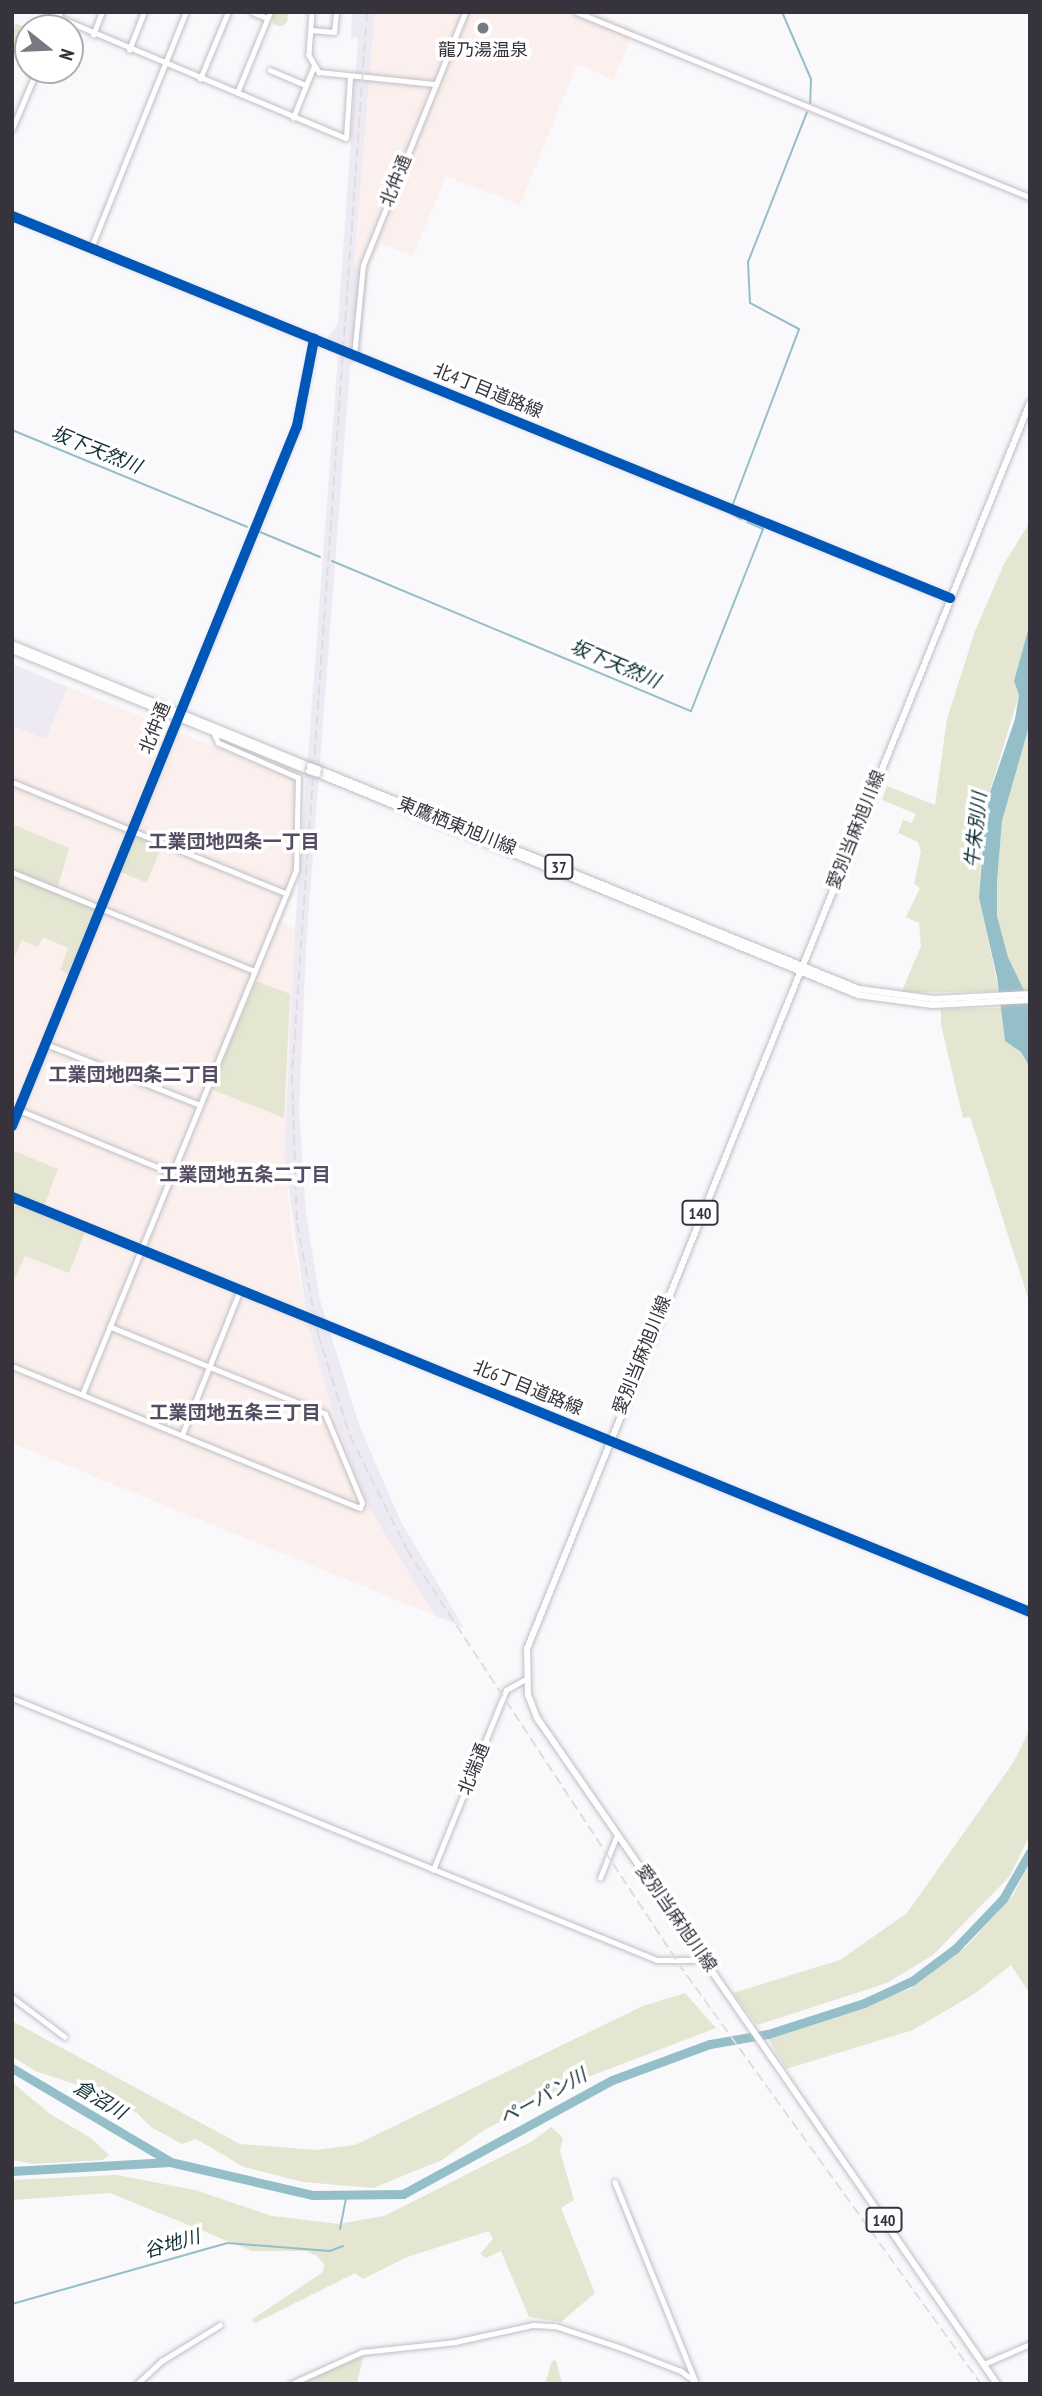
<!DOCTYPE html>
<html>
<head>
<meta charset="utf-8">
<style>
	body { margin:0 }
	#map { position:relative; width:1042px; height:2396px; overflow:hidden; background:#f9f8fb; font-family:"PT Sans Narrow","Noto Sans JP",sans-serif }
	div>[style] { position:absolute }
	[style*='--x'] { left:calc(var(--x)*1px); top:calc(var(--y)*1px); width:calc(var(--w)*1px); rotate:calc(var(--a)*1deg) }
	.built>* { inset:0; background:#edeaf4 }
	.industrial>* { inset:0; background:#fbf0ed }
	.green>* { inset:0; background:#e4e6d1; transform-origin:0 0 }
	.round { border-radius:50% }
	.water>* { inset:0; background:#94bfc9 }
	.stream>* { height:2px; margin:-1px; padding:0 1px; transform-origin:1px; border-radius:1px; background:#94bfc9 }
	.river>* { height:9px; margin:-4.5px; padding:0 4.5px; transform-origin:4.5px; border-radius:4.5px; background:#94bfc9 }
	.roads { filter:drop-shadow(0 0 2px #c1bfc5) drop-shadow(0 0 2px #c1bfc5) }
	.minor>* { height:4.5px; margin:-2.25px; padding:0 2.25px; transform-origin:2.25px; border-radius:2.25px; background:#fefefe }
	.tertiary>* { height:5px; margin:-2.5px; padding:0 2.5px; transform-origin:2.5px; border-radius:2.5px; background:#fefefe }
	.primary>* { height:6px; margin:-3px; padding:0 3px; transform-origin:3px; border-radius:3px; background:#fefefe }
	.rail>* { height:2px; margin-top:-1px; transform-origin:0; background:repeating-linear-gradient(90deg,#ddddde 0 10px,transparent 0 15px) }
	.bridges { filter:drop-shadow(0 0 2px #c1bfc5) drop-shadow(0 0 2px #c1bfc5) }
	.primary-bridge>* { height:6px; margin:-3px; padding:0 3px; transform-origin:3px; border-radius:3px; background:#fefefe }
	.cycleway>* { height:10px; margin:-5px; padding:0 5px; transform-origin:5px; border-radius:5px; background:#0057b8 }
	.dots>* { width:19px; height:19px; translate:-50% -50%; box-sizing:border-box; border:4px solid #fff; border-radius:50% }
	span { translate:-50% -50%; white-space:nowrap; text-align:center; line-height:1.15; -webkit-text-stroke:7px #fff; paint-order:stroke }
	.shield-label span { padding:2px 5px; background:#fff; border:2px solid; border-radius:5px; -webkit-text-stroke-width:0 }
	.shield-label { font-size:16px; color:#36333d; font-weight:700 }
	.poi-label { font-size:18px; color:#36333d }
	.street-label { font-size:18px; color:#36333d }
	.water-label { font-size:19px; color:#0f2f35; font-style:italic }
	.neighbourhood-label { font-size:19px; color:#534c62; font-weight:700 }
	.frame { position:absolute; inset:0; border:14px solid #36333d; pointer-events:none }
	.north { position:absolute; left:14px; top:14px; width:70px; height:70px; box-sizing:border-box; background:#fff; border:2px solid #afadb1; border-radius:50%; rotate:108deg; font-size:19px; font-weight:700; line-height:28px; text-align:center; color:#36333d }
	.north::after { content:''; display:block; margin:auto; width:24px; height:32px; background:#7a7880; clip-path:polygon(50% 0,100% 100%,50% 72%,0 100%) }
</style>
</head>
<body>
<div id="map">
	<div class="built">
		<i style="clip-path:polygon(352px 12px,375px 12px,354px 266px,368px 273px,360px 353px,350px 366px,306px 947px,299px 1111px,306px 1213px,320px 1300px,359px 1425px,400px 1520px,464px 1628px,434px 1615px,369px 1508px,332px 1411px,308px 1326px,284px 1155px,295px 929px,339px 344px,326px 339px,338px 324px,358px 38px,351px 37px)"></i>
		<i style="clip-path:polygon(12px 664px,68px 687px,46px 740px,12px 726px)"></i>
	</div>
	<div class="industrial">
		<i style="clip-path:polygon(375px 12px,592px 12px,635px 29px,613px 80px,577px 64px,520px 205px,446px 176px,413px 256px,380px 243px,368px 273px,354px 266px)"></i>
		<i style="clip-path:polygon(68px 687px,295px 780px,293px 893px,282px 922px,295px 929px,284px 1155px,293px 1241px,308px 1326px,332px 1411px,369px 1508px,434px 1615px,12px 1443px,12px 726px,46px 739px)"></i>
	</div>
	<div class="green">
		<i class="round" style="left:272px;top:10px;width:16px;height:16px"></i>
		<i style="clip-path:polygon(15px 23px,28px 29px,24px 50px,12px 46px)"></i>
		<i style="clip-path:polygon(1030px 522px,1030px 623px,1014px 681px,1019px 695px,986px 804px,982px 840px,979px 898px,999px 991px,901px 993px,921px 946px,919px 923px,906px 917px,920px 888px,914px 884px,921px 851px,918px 842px,898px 833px,903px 820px,912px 823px,916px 814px,882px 800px,887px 786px,935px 805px,947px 719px,975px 631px,1004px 564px)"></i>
		<i style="clip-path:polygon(1030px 723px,1030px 994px,1025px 994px,1008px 957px,997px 916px,997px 880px,1002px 821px)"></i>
		<i style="clip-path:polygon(12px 824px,69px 848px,57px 890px,101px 908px,73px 976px,60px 970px,68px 948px,43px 937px,38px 947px,22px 940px,12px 962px)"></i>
		<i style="left:132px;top:830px;width:34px;height:43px;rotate:23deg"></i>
		<i style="clip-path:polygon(256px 981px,290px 994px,284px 1118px,211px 1089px)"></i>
		<i style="clip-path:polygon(1001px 1008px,1005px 1041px,1021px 1052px,1030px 1068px,1030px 1304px,977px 1138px,970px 1117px,963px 1118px,941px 1025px,941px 1009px)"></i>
		<i style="clip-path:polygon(12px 1150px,58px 1169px,43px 1209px,87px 1227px,69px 1273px,25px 1256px,12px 1285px)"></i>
		<i style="clip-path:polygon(1030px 1729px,1030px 1835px,1009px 1877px,933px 1955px,887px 1983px,757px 2025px,733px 1993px,840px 1960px,907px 1913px,1013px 1763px)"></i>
		<i style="clip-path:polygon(1030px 1863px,1030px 1994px,1011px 1965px,974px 1994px,913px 2030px,786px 2069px,768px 2038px,910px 1989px,967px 1946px,1013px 1895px)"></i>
		<i style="clip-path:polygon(685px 1993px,716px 2028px,583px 2079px,484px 2130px,442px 2160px,373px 2188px,303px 2182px,244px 2167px,196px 2139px,182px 2144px,151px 2127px,137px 2113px,81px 2086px,35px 2071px,12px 2056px,12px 2021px,240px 2144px,315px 2150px,355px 2145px,643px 2006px)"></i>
		<i style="clip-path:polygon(12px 2082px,50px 2114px,91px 2138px,109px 2155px,103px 2160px,33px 2164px,12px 2160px)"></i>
		<i style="clip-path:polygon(551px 2127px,563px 2138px,560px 2151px,574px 2200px,561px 2208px,595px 2293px,561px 2322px,529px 2317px,501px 2251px,486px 2258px,480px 2254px,493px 2239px,489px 2231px,407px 2257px,363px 2279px,355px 2273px,255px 2323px,251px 2320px,323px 2272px,324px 2264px,317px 2256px,306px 2251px,252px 2251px,110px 2193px,12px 2200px,12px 2180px,117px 2175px,195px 2190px,272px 2216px,339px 2224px,384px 2216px,531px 2142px)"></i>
		<i style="clip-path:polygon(363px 2357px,357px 2384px,300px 2384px,347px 2359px)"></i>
		<i style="clip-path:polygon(556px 2360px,562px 2384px,545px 2384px,552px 2361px)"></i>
	</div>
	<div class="water">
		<i style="clip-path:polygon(1030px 623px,1030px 723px,1002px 821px,997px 881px,997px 916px,1008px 957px,1030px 1003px,1030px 1068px,1021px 1052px,1005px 1041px,997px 977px,979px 898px,986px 804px,1015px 719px,1019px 695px,1014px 681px)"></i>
	</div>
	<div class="stream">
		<i style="--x:782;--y:12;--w:73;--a:66.6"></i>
		<i style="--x:811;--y:79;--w:24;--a:92"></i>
		<i style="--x:12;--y:430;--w:254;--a:22.4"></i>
		<i style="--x:733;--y:504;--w:187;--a:-69.3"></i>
		<i style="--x:799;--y:329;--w:55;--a:-152"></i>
		<i style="--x:750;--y:303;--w:41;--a:-92.8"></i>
		<i style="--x:748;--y:262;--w:161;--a:-68.5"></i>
		<i style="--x:730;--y:513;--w:13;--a:29"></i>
		<i style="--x:260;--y:532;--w:65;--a:22.6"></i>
		<i style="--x:332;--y:561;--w:389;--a:22.7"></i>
		<i style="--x:691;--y:711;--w:196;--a:-68.4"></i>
		<i style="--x:763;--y:529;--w:17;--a:-156"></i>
		<i style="--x:340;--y:2229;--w:33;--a:-79"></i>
		<i style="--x:12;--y:2304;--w:223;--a:-15.8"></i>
		<i style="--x:227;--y:2243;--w:103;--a:4.4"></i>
		<i style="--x:330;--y:2251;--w:14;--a:-21"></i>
	</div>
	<div class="river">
		<i style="--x:12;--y:2068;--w:182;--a:30.6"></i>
		<i style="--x:12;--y:2171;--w:158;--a:-3.3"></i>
		<i style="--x:170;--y:2162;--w:147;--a:13"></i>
		<i style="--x:313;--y:2195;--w:90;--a:-0.6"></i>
		<i style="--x:403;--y:2194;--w:238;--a:-28.6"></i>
		<i style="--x:612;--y:2080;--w:104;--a:-20.2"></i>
		<i style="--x:710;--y:2044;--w:59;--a:-9.8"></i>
		<i style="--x:768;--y:2034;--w:101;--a:-17.9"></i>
		<i style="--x:864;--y:2003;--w:53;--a:-24.6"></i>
		<i style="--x:912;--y:1981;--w:54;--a:-36.7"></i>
		<i style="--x:955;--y:1949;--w:69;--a:-46.2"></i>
		<i style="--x:1003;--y:1899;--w:54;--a:-60.1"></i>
	</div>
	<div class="roads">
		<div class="minor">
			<i style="--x:46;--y:12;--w:325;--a:22.8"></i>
			<i style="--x:346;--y:138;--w:61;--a:-86.2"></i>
			<i style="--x:252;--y:12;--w:16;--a:22"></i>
			<i style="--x:312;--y:12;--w:43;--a:94"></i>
			<i style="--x:309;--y:55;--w:20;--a:60"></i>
			<i style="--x:319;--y:72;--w:118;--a:5.9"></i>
			<i style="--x:54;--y:28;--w:17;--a:-69"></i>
			<i style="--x:311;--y:30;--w:23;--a:5"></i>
			<i style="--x:334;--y:32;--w:20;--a:-84"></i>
			<i style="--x:93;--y:35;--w:25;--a:-69"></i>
			<i style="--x:129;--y:50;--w:41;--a:-68.5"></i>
			<i style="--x:270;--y:70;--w:39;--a:23"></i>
			<i style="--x:200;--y:79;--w:73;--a:-67.3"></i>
			<i style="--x:237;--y:93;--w:87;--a:-67.8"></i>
			<i style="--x:293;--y:118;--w:54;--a:-68.2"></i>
			<i style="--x:12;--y:129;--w:64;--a:-67"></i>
			<i style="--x:91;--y:248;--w:254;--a:-68.1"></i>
			<i style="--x:12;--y:782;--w:296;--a:22.1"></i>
			<i style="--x:12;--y:872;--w:261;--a:22.2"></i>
			<i style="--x:46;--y:1044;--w:166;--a:21.6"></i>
			<i style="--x:19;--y:1110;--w:165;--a:22.4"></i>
			<i style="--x:12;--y:1366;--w:376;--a:22.2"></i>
			<i style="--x:360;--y:1508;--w:5;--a:-68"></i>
			<i style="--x:362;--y:1503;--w:96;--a:-112.6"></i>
			<i style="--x:325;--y:1414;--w:232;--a:-158"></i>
			<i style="--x:82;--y:1395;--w:567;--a:-67.82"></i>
			<i style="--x:296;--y:870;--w:92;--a:-88.8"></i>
			<i style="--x:298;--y:778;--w:87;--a:-156.4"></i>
			<i style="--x:218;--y:743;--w:12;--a:-114"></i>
			<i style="--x:182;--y:1435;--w:156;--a:-68.2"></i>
			<i style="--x:433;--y:1870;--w:194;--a:-67.9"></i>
			<i style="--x:506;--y:1690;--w:23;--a:-29"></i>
			<i style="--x:600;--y:1878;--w:46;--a:-68.4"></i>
			<i style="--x:12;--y:1997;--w:66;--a:37"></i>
			<i style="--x:615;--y:2182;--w:214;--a:68"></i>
			<i style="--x:984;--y:2364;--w:50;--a:-23.5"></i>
			<i style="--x:137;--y:2384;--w:34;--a:-43"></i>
			<i style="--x:162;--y:2361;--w:68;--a:-31.8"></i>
			<i style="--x:291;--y:2384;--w:78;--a:-24.3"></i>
			<i style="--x:362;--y:2352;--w:94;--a:-6.1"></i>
			<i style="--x:455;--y:2342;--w:80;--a:-12.3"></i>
			<i style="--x:533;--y:2325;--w:22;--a:3"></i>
			<i style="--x:555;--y:2326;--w:73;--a:18.4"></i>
			<i style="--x:624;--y:2349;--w:61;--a:21.1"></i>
			<i style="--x:681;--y:2371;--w:17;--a:36"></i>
		</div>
		<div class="tertiary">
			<i style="--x:576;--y:12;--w:490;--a:22.2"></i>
			<i style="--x:12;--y:216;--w:1013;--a:22.16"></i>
			<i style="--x:354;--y:356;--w:91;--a:-84.4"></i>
			<i style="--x:363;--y:265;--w:273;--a:-68"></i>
			<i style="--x:12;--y:1126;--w:756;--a:-67.85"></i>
			<i style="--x:297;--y:426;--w:89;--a:-78.9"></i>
			<i style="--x:12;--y:1197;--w:1099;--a:22.18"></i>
			<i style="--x:12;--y:1698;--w:696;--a:22.11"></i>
			<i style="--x:657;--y:1960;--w:49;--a:0"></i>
		</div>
		<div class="primary">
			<i style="--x:12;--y:644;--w:322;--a:22.3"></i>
			<i style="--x:12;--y:650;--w:321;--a:22.2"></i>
			<i style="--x:318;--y:769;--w:584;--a:22.13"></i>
			<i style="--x:859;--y:989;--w:75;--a:7.7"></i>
			<i style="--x:933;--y:999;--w:97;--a:-3"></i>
			<i style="--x:318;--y:774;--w:583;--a:22.26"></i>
			<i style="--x:858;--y:995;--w:75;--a:7.7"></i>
			<i style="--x:932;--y:1005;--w:98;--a:-2.9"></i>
			<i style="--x:997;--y:2384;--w:809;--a:-124.63"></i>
			<i style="--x:537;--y:1718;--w:25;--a:-111"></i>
			<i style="--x:528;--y:1695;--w:46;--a:-91.2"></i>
			<i style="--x:527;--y:1649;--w:1344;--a:-68.02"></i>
		</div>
	</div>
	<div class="rail">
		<i style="--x:367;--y:12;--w:1066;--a:94.04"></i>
		<i style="--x:292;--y:1075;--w:148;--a:88.1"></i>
		<i style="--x:297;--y:1223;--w:113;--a:79.3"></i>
		<i style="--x:318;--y:1334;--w:107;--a:72.6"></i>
		<i style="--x:350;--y:1436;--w:127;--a:63.4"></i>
		<i style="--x:407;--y:1550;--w:494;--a:56.7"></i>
		<i style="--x:678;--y:1963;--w:519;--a:54.26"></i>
	</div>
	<div class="bridges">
		<div class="primary-bridge">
			<i style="--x:310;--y:766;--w:9;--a:21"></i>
			<i style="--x:309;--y:771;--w:9;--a:18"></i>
		</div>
	</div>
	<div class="cycleway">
		<i style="--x:12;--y:216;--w:1013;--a:22.16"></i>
		<i style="--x:12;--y:1126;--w:756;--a:-67.85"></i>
		<i style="--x:297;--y:426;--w:89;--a:-78.9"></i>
		<i style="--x:12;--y:1197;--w:1099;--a:22.18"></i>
	</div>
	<div class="dots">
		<i style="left:483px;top:28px;background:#7a7880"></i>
	</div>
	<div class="shield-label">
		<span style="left:559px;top:867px">37</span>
		<span style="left:700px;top:1213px">140</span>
		<span style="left:884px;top:2220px">140</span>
	</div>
	<div class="poi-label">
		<span style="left:483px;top:50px">龍乃湯温泉</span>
	</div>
	<div class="street-label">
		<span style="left:396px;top:181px;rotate:-68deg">北仲通</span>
		<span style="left:488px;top:391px;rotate:22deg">北4丁目道路線</span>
		<span style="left:155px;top:728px;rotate:-68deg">北仲通</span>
		<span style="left:457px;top:826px;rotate:22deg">東鷹栖東旭川線</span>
		<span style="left:856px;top:830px;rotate:-68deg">愛別当麻旭川線</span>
		<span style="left:642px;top:1355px;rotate:-68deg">愛別当麻旭川線</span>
		<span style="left:528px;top:1388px;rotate:22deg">北6丁目道路線</span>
		<span style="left:474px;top:1769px;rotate:-68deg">北端通</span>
		<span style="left:676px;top:1918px;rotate:55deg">愛別当麻旭川線</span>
	</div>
	<div class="water-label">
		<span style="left:96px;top:450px;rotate:22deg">坂下天然川</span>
		<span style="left:615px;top:664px;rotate:23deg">坂下天然川</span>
		<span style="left:976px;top:830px;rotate:-84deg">牛朱別川</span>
		<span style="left:543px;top:2097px;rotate:-29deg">ペーパン川</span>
		<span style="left:100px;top:2100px;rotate:31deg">倉沼川</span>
		<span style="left:172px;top:2244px;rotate:-16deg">谷地川</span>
	</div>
	<div class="neighbourhood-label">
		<span style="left:234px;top:842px">工業団地四条一丁目</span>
		<span style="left:134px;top:1075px">工業団地四条二丁目</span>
		<span style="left:245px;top:1175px">工業団地五条二丁目</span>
		<span style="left:235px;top:1413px">工業団地五条三丁目</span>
	</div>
	<div class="frame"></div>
	<div class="north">N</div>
</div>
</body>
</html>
